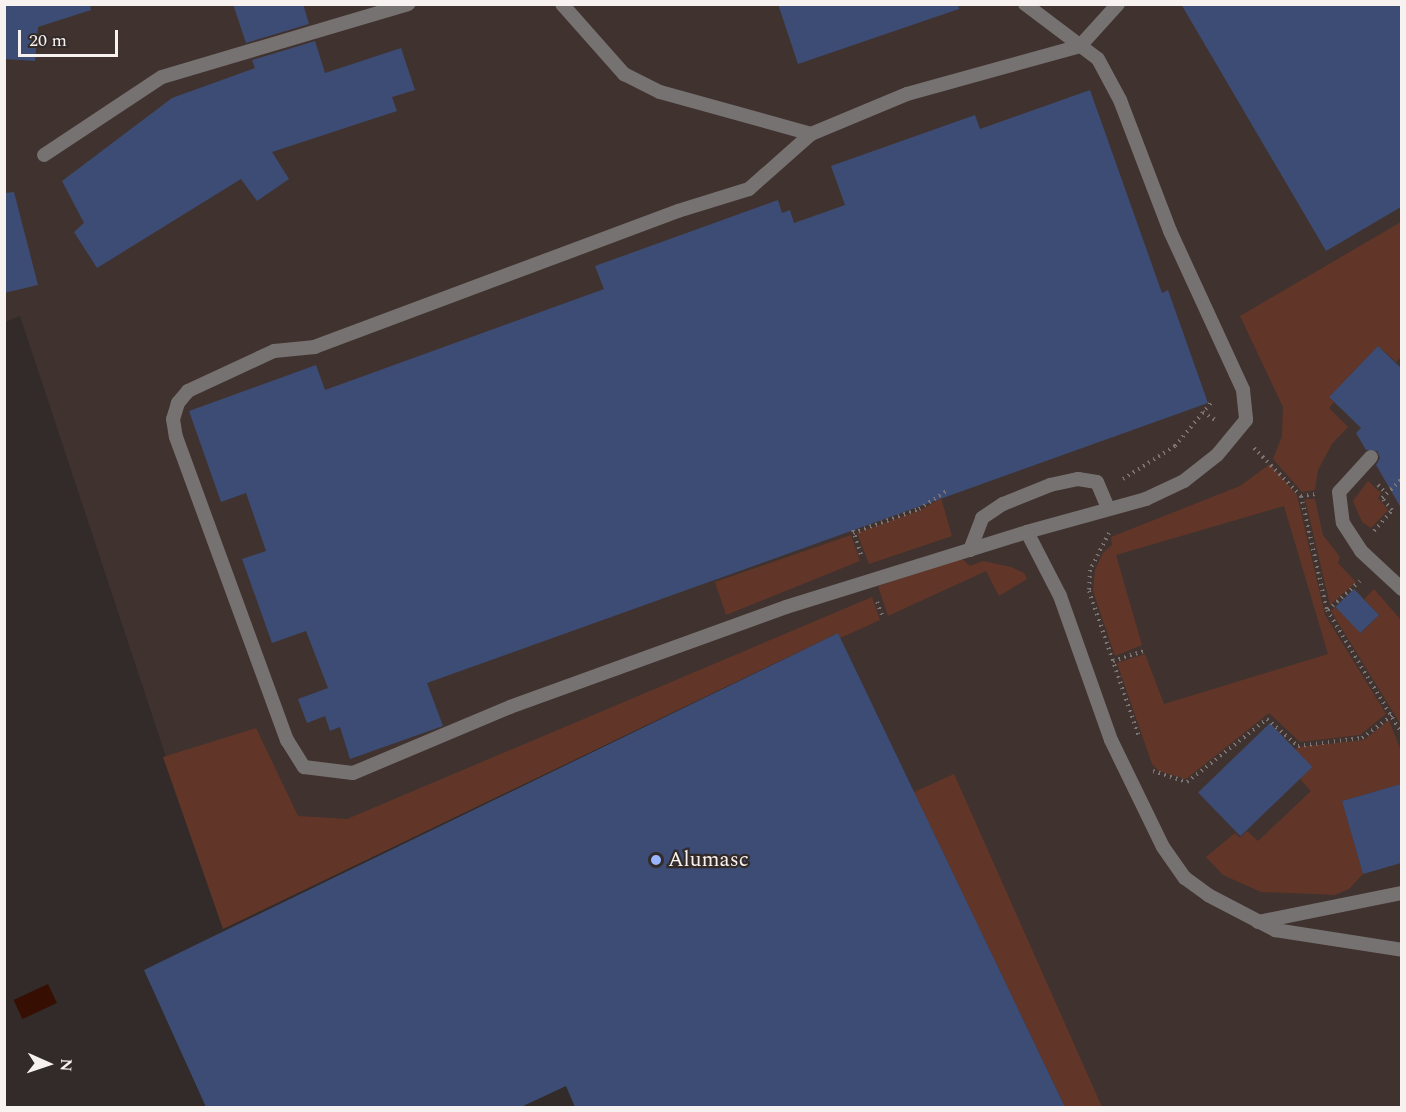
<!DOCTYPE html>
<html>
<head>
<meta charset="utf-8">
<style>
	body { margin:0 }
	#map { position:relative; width:1406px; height:1112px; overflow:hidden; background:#322b29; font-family:Spectral,serif }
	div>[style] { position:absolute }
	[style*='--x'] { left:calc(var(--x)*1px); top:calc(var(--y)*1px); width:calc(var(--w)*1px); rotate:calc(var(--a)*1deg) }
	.built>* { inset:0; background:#40322e }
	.green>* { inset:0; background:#613628 }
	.water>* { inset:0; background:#370e02; transform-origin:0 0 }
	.building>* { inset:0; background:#3d4c74; transform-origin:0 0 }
	.path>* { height:4px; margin-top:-2px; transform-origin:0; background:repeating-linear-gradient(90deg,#7c7573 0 1.5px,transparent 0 6px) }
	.lane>* { height:14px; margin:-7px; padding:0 7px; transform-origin:7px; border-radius:7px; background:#767271 }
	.dots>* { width:16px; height:16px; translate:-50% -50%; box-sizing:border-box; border:3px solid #322b29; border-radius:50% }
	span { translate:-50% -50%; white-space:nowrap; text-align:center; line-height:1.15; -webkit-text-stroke:4.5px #322b29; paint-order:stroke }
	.poi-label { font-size:21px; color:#f7f2f0 }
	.left { translate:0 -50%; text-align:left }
	.frame { position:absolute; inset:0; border:6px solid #f7f2f0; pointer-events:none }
	.north { position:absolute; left:18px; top:1034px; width:60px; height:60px; -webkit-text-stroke:4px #322b29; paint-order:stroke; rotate:93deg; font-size:16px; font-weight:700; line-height:24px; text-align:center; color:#f7f2f0 }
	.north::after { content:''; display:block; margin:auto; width:21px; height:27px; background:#f7f2f0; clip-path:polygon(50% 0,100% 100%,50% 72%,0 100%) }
	.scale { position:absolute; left:18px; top:30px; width:100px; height:27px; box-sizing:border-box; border:3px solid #f7f2f0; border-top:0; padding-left:8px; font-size:18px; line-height:21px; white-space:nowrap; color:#f7f2f0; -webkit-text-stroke:4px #322b29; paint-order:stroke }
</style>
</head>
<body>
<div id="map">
	<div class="built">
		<i style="clip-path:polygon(5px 5px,1401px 5px,1401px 1107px,1065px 1107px,838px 633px,223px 929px,20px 316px,5px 322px)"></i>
	</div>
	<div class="green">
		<i style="clip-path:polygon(1401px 222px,1400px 358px,1396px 362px,1378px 346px,1329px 397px,1334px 402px,1329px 408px,1348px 427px,1332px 444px,1318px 470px,1315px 490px,1302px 492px,1273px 459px,1282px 436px,1283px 407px,1240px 316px)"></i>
		<i style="clip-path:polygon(1270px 464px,1297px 495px,1325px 615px,1386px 714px,1360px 735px,1300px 742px,1269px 713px,1186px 779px,1159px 771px,1152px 764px,1117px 663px,1145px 654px,1164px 704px,1328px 654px,1284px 506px,1116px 555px,1142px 645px,1115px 656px,1093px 591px,1095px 570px,1103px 553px,1112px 545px,1111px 537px,1240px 486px)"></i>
		<i style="clip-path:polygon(1368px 481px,1381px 493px,1378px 498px,1388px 510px,1371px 528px,1362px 522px,1353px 501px)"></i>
		<i style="clip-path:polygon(941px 498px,952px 536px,869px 564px,857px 533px,921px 510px)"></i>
		<i style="clip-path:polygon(1305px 499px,1315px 499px,1323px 535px,1340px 557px,1338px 563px,1356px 582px,1330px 605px)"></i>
		<i style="clip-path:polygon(851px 535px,860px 561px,726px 615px,715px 582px)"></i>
		<i style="clip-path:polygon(961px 558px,970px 566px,983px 561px,1011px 567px,1024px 573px,1027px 579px,999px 596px,986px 571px,888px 616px,878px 586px)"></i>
		<i style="clip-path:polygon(1374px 589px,1401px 620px,1401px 725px,1331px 611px,1335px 607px,1361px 633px,1379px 615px,1364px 599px)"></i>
		<i style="clip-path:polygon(872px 597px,880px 620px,840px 638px,838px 633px,223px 929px,163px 757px,256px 728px,298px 816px,347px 819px)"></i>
		<i style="clip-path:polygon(1389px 720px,1401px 751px,1401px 784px,1342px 801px,1363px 874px,1349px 889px,1335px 895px,1261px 892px,1223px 875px,1206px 857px,1235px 833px,1240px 838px,1247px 831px,1258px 841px,1311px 791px,1300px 779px,1312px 767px,1295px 750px,1298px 747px,1364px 740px)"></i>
		<i style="clip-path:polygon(954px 774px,1102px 1107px,1065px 1107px,914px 792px)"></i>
	</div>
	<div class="water">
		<i style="left:48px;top:984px;width:21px;height:38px;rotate:65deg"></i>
	</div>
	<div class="building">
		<i style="clip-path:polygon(4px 4px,90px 4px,91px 10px,38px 27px,35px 61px,4px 59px)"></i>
		<i style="clip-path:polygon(233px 4px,303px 4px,309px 24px,246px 43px)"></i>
		<i style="clip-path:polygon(778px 4px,958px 4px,959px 9px,798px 64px)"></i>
		<i style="clip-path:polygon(1181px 4px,1401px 4px,1401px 207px,1326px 251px)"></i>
		<i style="clip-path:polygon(315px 41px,325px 73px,401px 48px,415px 90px,392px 97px,397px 111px,272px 152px,289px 179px,257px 201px,241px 179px,97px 268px,74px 232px,84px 223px,62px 181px,172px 98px,255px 68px,252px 60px)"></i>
		<i style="clip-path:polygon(1090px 90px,1162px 293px,1168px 290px,1208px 403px,427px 683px,443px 726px,350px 759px,340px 727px,330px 731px,325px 716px,307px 723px,298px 699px,328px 688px,306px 631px,272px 643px,242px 559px,266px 551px,246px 493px,221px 502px,189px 411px,316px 365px,325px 390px,604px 289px,595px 266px,778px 200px,782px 213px,790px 210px,794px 223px,845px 205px,831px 166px,975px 115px,980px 129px)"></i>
		<i style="clip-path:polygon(14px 192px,38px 285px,4px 293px,4px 193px)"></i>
		<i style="clip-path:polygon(1378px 346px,1401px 368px,1401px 508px,1376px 465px,1380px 458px,1377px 451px,1366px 450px,1356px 433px,1361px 428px,1329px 397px)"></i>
		<i style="left:1354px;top:589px;width:36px;height:26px;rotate:46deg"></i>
		<i style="clip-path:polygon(838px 633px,1065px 1107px,575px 1107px,566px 1086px,521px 1107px,206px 1107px,144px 970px)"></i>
		<i style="left:1270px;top:723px;width:61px;height:100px;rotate:46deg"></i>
		<i style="clip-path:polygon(1401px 784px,1401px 863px,1363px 874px,1342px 801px)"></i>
	</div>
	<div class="path">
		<i style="--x:1203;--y:412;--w:17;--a:33"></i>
		<i style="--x:1254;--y:448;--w:67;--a:45.6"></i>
		<i style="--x:1301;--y:496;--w:117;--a:77.2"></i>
		<i style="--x:1327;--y:610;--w:145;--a:58.8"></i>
		<i style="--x:1123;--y:479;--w:62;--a:-32.4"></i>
		<i style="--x:1175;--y:446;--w:56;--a:-50.1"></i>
		<i style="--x:1378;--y:485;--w:11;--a:45"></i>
		<i style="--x:1301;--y:496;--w:15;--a:-8"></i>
		<i style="--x:853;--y:530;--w:29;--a:72"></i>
		<i style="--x:1374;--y:531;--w:28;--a:-49"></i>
		<i style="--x:1392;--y:510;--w:16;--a:-130"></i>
		<i style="--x:1382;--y:498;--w:28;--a:-44"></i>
		<i style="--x:853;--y:533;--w:70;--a:-20"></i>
		<i style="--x:919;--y:509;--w:33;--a:-33"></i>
		<i style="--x:1109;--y:533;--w:42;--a:117.2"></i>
		<i style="--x:1090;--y:570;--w:21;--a:93"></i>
		<i style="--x:1089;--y:591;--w:154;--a:71.1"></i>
		<i style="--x:877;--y:602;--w:17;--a:69"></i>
		<i style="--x:1328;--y:610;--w:43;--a:-42.2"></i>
		<i style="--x:1113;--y:661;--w:33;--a:-18"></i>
		<i style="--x:1153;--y:771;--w:36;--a:18"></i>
		<i style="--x:1187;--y:782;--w:102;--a:-38.2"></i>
		<i style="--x:1267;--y:719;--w:41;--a:41.1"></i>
		<i style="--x:1298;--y:746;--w:64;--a:-7.1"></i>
		<i style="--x:1362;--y:738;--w:38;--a:-37"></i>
	</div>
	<div class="lane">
		<i style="--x:562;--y:4;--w:94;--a:48.5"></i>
		<i style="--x:624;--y:74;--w:40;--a:26.6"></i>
		<i style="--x:660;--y:92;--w:157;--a:15.5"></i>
		<i style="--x:811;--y:134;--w:104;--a:-22.6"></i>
		<i style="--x:907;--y:94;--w:180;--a:-15.5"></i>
		<i style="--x:1080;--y:46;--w:57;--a:-47.9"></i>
		<i style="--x:1025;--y:4;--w:91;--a:37"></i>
		<i style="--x:1098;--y:59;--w:47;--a:61.8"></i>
		<i style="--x:1120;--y:100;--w:140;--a:69.1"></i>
		<i style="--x:1170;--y:231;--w:175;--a:65.3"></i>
		<i style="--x:1243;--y:390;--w:30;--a:84"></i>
		<i style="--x:1246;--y:420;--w:45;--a:129.6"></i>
		<i style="--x:1217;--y:455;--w:42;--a:141.8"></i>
		<i style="--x:1184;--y:481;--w:42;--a:154.7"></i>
		<i style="--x:1146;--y:499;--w:123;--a:164.5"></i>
		<i style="--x:1027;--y:532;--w:72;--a:62.7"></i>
		<i style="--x:1060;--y:596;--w:153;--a:70.5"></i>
		<i style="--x:1111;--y:740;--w:119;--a:64.1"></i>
		<i style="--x:1163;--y:847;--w:38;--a:55"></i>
		<i style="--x:1185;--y:878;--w:29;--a:36"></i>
		<i style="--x:1208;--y:895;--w:76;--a:27.6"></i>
		<i style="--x:1275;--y:930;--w:129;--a:8.9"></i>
		<i style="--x:811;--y:134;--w:83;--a:138.4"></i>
		<i style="--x:749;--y:189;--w:74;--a:162.8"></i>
		<i style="--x:678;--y:211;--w:388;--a:159.5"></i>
		<i style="--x:315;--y:347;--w:41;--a:174.4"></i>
		<i style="--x:274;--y:351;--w:95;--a:155.1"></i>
		<i style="--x:188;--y:391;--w:16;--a:130"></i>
		<i style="--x:178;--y:403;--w:17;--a:107"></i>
		<i style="--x:173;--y:419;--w:18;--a:81"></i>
		<i style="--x:176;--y:437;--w:323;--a:69.9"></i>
		<i style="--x:287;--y:740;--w:32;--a:58"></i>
		<i style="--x:304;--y:767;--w:49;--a:7"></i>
		<i style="--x:353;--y:773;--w:170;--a:-22.8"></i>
		<i style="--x:510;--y:707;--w:294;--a:-19.9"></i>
		<i style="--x:786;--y:607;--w:252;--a:-17.3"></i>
		<i style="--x:44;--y:155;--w:141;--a:-33.5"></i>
		<i style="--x:162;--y:77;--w:257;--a:-16.5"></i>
		<i style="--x:1371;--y:457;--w:47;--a:132.4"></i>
		<i style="--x:1339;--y:492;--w:31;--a:83"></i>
		<i style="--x:1343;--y:523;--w:33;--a:57"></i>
		<i style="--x:1361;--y:551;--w:56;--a:42.8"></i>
		<i style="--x:970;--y:550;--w:34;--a:-69"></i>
		<i style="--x:982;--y:518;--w:25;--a:-34"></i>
		<i style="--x:1003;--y:504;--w:51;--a:-22"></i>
		<i style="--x:1050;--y:485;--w:29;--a:-12"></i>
		<i style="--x:1078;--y:479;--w:19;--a:9"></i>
		<i style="--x:1097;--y:482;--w:28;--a:67"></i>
		<i style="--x:1258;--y:922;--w:147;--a:-11.4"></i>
	</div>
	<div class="dots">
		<i style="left:656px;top:860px;background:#99b5fd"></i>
	</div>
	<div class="poi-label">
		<span class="left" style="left:668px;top:860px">Alumasc</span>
	</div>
	<div class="frame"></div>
	<div class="north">N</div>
	<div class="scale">20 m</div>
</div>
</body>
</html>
